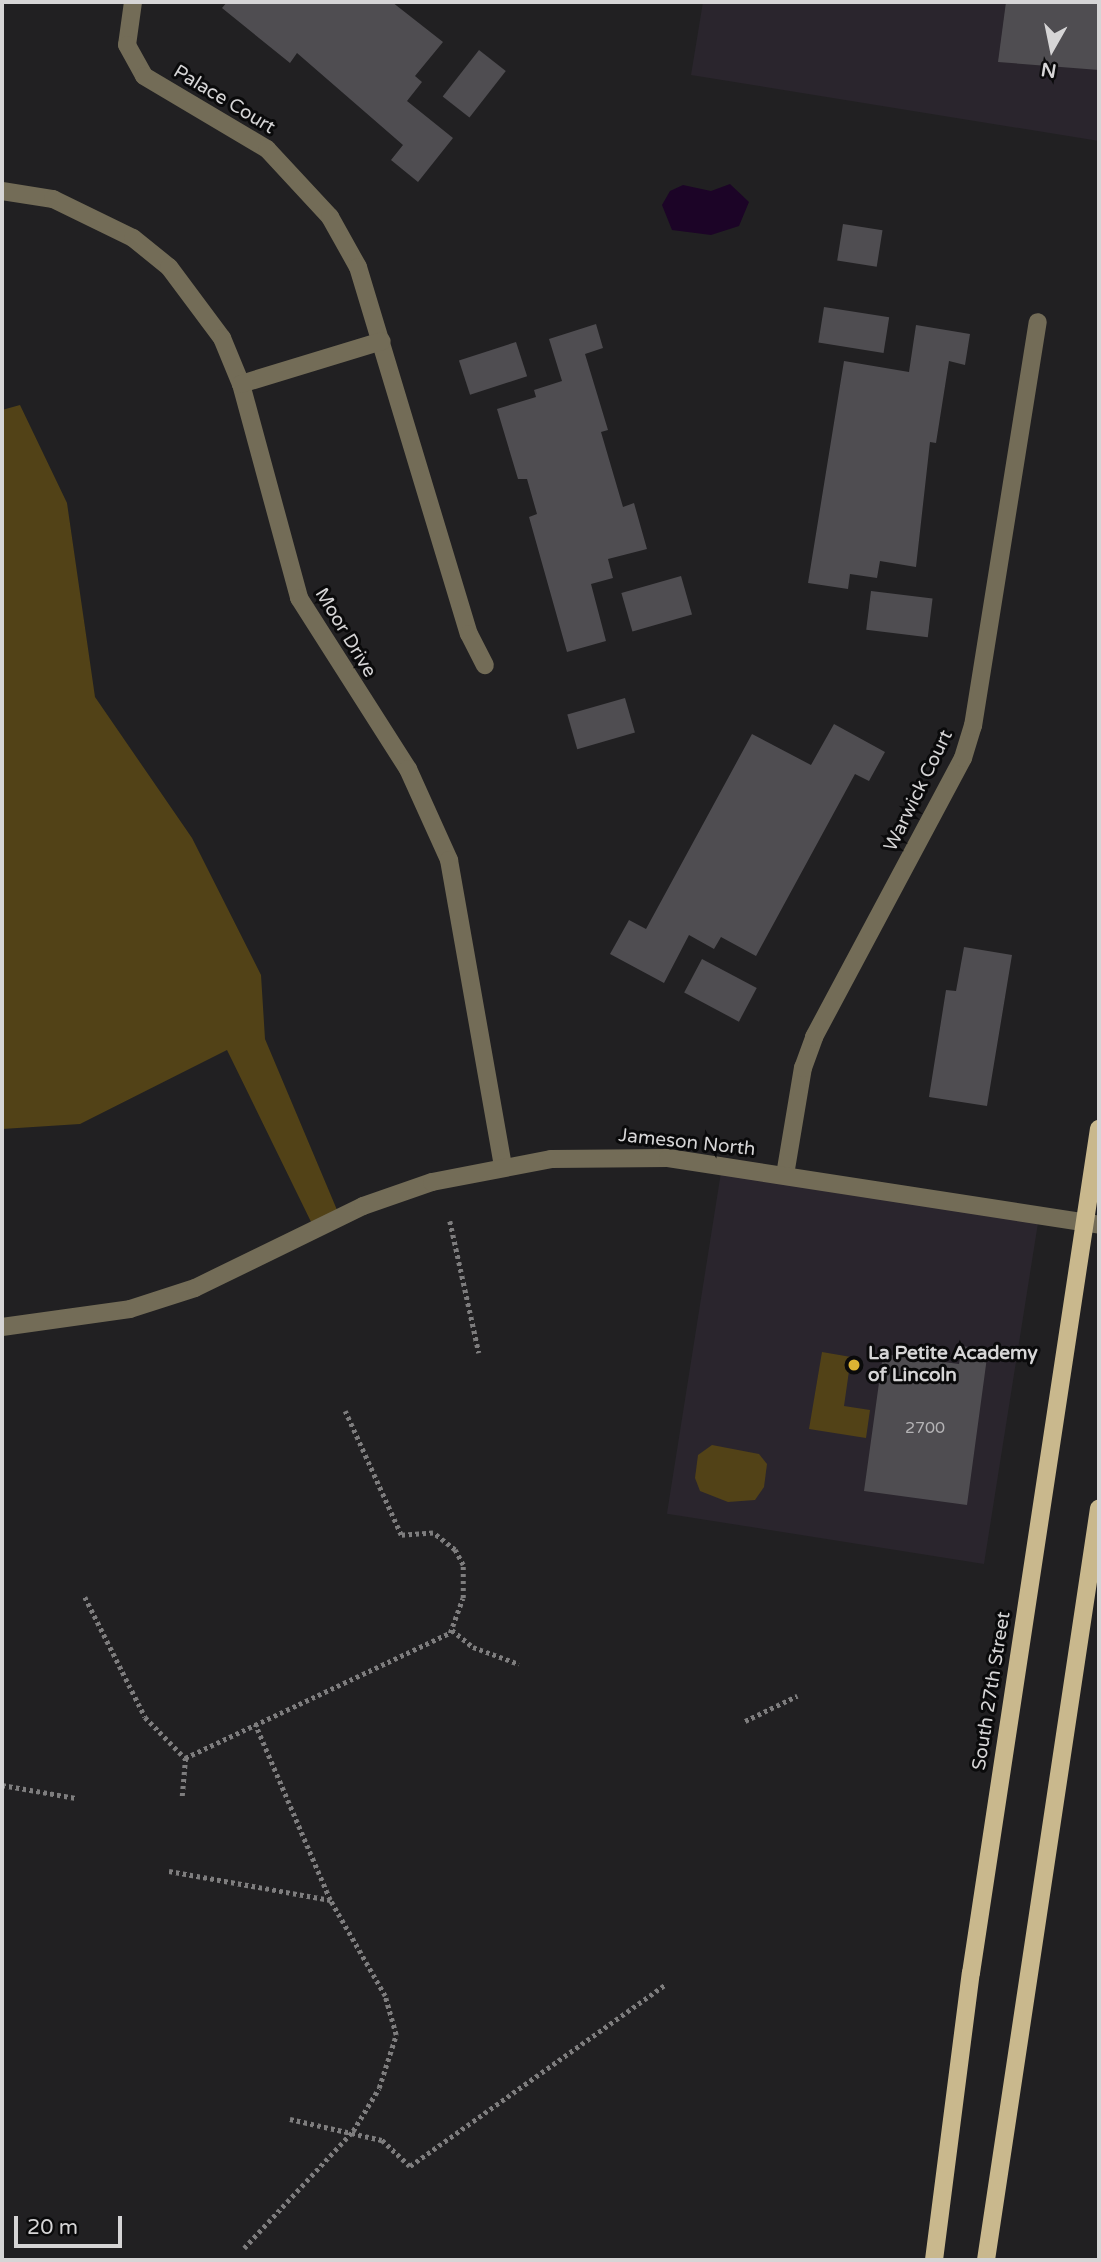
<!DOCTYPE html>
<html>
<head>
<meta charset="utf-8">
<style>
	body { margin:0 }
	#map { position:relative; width:1101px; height:2262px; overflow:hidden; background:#212022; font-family:"Varela Round",sans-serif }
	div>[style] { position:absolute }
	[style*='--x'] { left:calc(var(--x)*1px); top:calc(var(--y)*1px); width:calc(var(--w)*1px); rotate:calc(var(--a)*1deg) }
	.built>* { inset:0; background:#2a252d; transform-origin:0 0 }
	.green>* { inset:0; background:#524217 }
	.water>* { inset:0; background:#1c0427 }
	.building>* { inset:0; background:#4f4d51; transform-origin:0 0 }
	.path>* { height:4.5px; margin-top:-2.25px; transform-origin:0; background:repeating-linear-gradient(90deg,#7e7d7e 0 3.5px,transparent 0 7px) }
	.minor>* { height:18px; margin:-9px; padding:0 9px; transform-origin:9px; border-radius:9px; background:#736c57 }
	.major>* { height:18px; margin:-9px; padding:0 9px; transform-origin:9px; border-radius:9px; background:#c9b88d }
	.dots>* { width:19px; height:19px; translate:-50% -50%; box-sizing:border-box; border:4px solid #0a0a0b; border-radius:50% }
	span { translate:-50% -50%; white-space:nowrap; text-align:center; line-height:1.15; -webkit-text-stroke:6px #0a0a0b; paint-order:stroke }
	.number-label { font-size:16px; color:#b4b3b5 }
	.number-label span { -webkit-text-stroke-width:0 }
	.street-label { font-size:19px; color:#d6d5d6 }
	.poi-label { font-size:19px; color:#d6d5d6; font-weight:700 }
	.left { translate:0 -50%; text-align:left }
	.frame { position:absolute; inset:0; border:4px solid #d6d5d6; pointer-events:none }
	.north { position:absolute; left:1017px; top:14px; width:70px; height:70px; -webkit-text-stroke:5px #0a0a0b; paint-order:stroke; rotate:189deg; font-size:19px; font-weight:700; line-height:28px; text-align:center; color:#d6d5d6 }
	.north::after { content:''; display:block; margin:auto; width:24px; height:32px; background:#d6d5d6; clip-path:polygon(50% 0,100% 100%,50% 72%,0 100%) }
	.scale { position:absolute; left:14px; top:2216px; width:108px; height:32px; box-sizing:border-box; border:4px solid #d6d5d6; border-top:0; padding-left:9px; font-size:21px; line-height:24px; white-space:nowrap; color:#d6d5d6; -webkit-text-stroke:5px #0a0a0b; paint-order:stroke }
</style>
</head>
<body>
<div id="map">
	<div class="built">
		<i style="clip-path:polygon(703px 2px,1099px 2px,1099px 141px,691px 75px)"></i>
		<i style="left:722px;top:1166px;width:321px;height:352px;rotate:9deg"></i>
	</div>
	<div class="green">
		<i style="clip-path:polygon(20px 405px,67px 503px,95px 697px,192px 838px,261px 975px,265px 1039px,340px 1217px,315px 1230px,227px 1050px,80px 1124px,2px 1129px,2px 410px)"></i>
		<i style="clip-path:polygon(822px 1352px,851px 1357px,844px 1406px,870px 1410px,866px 1438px,809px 1429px)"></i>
		<i style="clip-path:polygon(712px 1445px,759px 1454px,767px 1464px,764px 1487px,755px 1500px,728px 1502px,700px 1491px,695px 1478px,698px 1455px)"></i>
	</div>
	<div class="water">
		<i style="clip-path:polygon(730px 184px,749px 202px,739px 226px,711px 235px,672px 230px,662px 205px,670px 191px,683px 185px,711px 191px)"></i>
	</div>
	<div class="building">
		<i style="clip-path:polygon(227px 2px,392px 2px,443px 42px,415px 76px,422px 82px,407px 101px,453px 138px,418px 182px,391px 160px,403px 145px,297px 53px,290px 63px,222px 8px)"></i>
		<i style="clip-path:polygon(1006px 2px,1099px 2px,1099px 70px,998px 62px)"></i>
		<i style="left:479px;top:50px;width:34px;height:59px;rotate:38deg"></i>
		<i style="left:843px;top:224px;width:40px;height:37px;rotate:9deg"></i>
		<i style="left:824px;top:307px;width:66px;height:36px;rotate:9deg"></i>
		<i style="clip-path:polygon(596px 324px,603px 348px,585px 354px,608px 430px,601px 432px,623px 507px,634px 503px,647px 549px,608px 559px,613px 578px,591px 584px,606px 641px,567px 652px,529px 517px,537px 514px,527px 479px,518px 479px,497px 409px,536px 397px,534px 390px,562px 381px,549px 339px)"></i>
		<i style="clip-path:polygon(916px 325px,970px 334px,965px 365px,949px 361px,936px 443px,930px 442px,916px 567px,880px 561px,877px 578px,850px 574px,848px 589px,808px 583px,844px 361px,909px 372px)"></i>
		<i style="left:516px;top:342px;width:36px;height:60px;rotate:72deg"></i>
		<i style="left:681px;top:576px;width:40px;height:62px;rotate:74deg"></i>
		<i style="left:871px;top:591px;width:62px;height:39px;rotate:7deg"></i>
		<i style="left:625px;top:698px;width:36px;height:60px;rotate:74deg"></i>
		<i style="clip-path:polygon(834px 724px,885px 752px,869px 781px,855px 774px,756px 956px,721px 937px,714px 949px,689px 935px,664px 983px,610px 954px,629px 920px,646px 929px,752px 734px,811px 765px)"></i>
		<i style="clip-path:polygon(964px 947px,1012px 955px,987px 1106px,929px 1097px,946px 990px,956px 991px)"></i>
		<i style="left:702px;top:959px;width:62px;height:38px;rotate:28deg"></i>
		<i style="clip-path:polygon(962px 1346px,988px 1350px,967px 1505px,864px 1491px,883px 1354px,959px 1364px)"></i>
	</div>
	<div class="path">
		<i style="--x:450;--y:1221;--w:135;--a:77.6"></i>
		<i style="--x:85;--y:1597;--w:134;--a:63.4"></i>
		<i style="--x:145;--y:1717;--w:57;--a:45.7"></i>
		<i style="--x:185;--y:1758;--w:293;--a:-25.3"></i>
		<i style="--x:450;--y:1633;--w:37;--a:-70"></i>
		<i style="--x:463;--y:1598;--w:33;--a:-90"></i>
		<i style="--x:463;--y:1565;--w:17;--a:-118"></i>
		<i style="--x:455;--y:1550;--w:28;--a:-142"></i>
		<i style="--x:433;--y:1533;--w:32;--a:176"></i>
		<i style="--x:401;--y:1535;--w:136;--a:-114.3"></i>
		<i style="--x:452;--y:1630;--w:27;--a:39"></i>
		<i style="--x:473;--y:1647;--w:49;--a:20.3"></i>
		<i style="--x:745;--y:1721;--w:58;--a:-25.7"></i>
		<i style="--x:2;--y:1785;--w:75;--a:10"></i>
		<i style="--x:182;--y:1796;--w:38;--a:-85"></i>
		<i style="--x:169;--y:1871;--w:164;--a:10.2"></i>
		<i style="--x:290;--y:2119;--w:94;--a:12.9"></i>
		<i style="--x:382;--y:2140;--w:38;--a:43"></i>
		<i style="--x:410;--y:2166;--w:314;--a:-35.4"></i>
		<i style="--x:244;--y:2248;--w:160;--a:-47"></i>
		<i style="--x:353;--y:2131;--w:50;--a:-58.8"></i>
		<i style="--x:379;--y:2088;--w:56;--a:-72.2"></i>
		<i style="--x:396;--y:2035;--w:41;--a:-105.8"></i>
		<i style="--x:385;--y:1996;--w:111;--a:-119.8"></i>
		<i style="--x:330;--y:1900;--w:191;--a:-113.1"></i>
	</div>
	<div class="minor">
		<i style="--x:133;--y:2;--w:43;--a:97.9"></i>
		<i style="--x:127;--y:45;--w:35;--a:61"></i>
		<i style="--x:144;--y:76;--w:143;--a:30.7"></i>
		<i style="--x:267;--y:149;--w:93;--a:47.2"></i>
		<i style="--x:330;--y:217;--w:57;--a:60.8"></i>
		<i style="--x:358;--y:267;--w:383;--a:73.2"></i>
		<i style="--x:469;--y:634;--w:35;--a:63"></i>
		<i style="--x:2;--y:191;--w:52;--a:8.9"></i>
		<i style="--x:53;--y:199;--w:89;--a:26"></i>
		<i style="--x:133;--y:238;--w:46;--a:38.9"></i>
		<i style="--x:169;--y:267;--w:89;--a:53.3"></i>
		<i style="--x:222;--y:338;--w:50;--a:67.6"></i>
		<i style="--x:241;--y:384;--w:222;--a:74.8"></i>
		<i style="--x:299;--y:598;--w:203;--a:57.5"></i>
		<i style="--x:408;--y:769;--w:100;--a:65.7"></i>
		<i style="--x:449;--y:860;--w:310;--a:80"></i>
		<i style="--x:241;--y:384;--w:147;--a:-17"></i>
		<i style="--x:785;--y:1175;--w:109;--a:-80.5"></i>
		<i style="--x:803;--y:1068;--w:33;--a:-70"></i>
		<i style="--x:814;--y:1037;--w:316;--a:-61.9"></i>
		<i style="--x:963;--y:758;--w:34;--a:-73"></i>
		<i style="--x:973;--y:726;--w:409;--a:-80.9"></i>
		<i style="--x:2;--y:1327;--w:129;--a:-8"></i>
		<i style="--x:130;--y:1309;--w:68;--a:-17.9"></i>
		<i style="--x:195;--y:1288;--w:187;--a:-26"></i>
		<i style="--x:363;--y:1206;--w:73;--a:-19.2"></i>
		<i style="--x:432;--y:1182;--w:121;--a:-10.9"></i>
		<i style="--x:551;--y:1159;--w:117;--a:-0.5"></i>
		<i style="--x:668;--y:1158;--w:436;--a:8.8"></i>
	</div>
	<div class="major">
		<i style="--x:934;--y:2260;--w:289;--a:-82.7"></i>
		<i style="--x:971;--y:1973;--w:854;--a:-81.38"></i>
		<i style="--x:986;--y:2260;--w:760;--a:-81.45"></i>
	</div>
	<div class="dots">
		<i style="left:854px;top:1365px;background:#dbb233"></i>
	</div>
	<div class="number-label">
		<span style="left:925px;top:1428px">2700</span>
	</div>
	<div class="street-label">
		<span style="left:224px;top:100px;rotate:31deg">Palace Court</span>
		<span style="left:345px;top:633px;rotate:59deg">Moor Drive</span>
		<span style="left:919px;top:791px;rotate:-64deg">Warwick Court</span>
		<span style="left:687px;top:1143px;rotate:6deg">Jameson North</span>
		<span style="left:992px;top:1691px;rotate:-81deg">South 27th Street</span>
	</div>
	<div class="poi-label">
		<span class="left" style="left:868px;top:1365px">La Petite Academy<br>of Lincoln</span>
	</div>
	<div class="frame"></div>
	<div class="north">N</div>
	<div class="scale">20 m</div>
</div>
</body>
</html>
